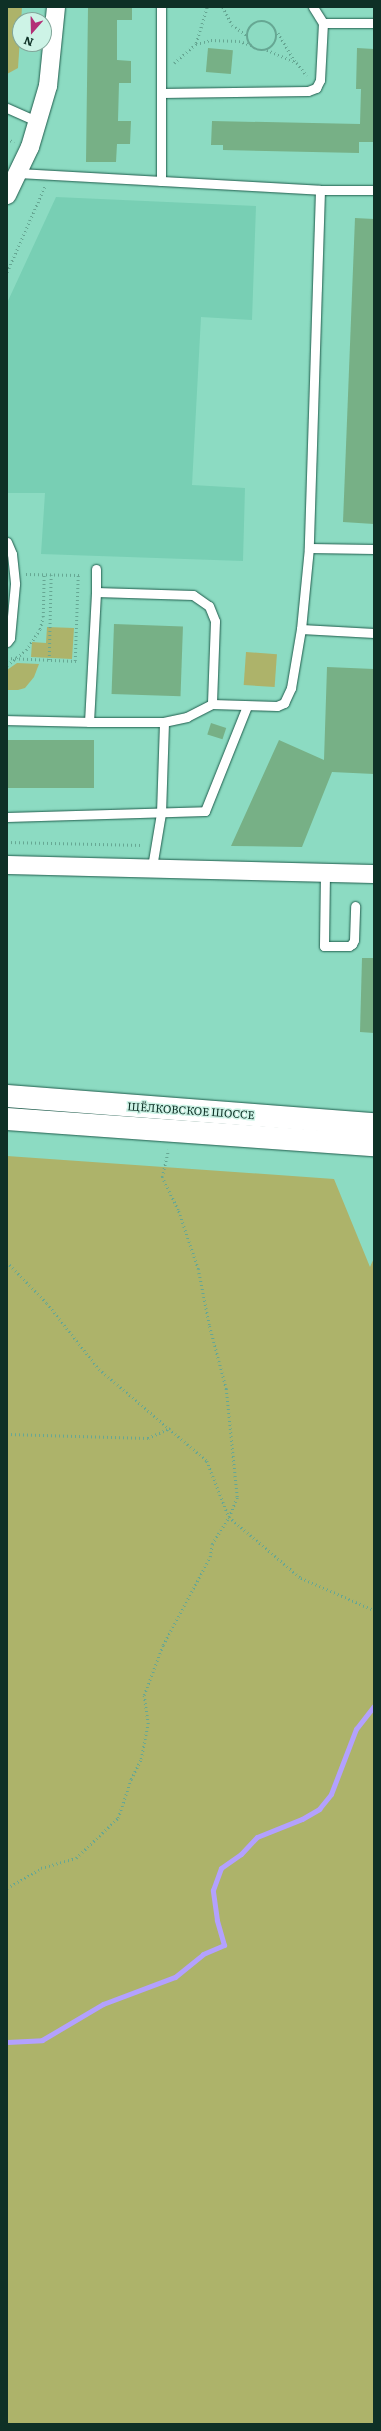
<!DOCTYPE html>
<html>
<head>
<meta charset="utf-8">
<style>
	body { margin:0 }
	#map { position:relative; width:381px; height:2431px; overflow:hidden; background:#8cdbc2; font-family:Literata,serif }
	div>[style] { position:absolute }
	[style*='--x'] { left:calc(var(--x)*1px); top:calc(var(--y)*1px); width:calc(var(--w)*1px); rotate:calc(var(--a)*1deg) }
	.built>* { inset:0; background:#78cfb4 }
	.green>* { inset:0; background:#adb36a; transform-origin:0 0 }
	.stream>* { height:5px; margin:-2.5px; padding:0 2.5px; transform-origin:2.5px; border-radius:2.5px; background:#b3a1fe }
	.building>* { inset:0; background:#77b086; transform-origin:0 0 }
	.path>* { height:2.5px; margin-top:-1.25px; transform-origin:0; background:repeating-linear-gradient(90deg,#66a793 0 1px,transparent 0 4px) }
	.path>.ring { margin:-1.25px; padding:0; box-sizing:content-box; background:none; border:2.5px solid #66a793; border-radius:50% }
	.roads { filter:drop-shadow(0 0 1px #1f5c4c) drop-shadow(0 0 1px #1f5c4c) }
	.lane>* { height:9px; margin:-4.5px; padding:0 4.5px; transform-origin:4.5px; border-radius:4.5px; background:#fff }
	.street>* { height:18px; margin:-9px; padding:0 9px; transform-origin:9px; border-radius:9px; background:#fff }
	.primary>* { height:22px; margin:-11px; padding:0 11px; transform-origin:11px; border-radius:11px; background:#fff }
	span { translate:-50% -50%; white-space:nowrap; text-align:center; line-height:1.15; -webkit-text-stroke:3px #cdf3e6; paint-order:stroke }
	.street-label { font-size:11px; color:#0e3026 }
	.frame { position:absolute; inset:0; border:8px solid #0e3026; pointer-events:none }
	.north { position:absolute; left:12px; top:12px; width:40px; height:40px; box-sizing:border-box; background:#cdf3e6; border:1px solid #81a599; border-radius:50%; rotate:200deg; font-size:11px; font-weight:700; line-height:16px; text-align:center; color:#0e3026 }
	.north::after { content:''; display:block; margin:auto; width:14px; height:18px; background:#b32f76; clip-path:polygon(50% 0,100% 100%,50% 72%,0 100%) }
</style>
</head>
<body>
<div id="map">
	<div class="built">
		<i style="clip-path:polygon(56px 197px,256px 206px,252px 320px,201px 317px,192px 485px,245px 488px,243px 561px,41px 554px,45px 493px,7px 493px,7px 303px)"></i>
	</div>
	<div class="green">
		<i style="clip-path:polygon(7px 7px,22px 7px,18px 68px,7px 74px)"></i>
		<i style="clip-path:polygon(47px 627px,74px 628px,72px 659px,31px 657px,32px 642px,46px 643px)"></i>
		<i style="left:246px;top:652px;width:31px;height:33px;rotate:4deg"></i>
		<i style="clip-path:polygon(17px 663px,39px 664px,34px 677px,25px 688px,18px 690px,7px 690px,7px 670px)"></i>
		<i style="clip-path:polygon(7px 1156px,334px 1179px,370px 1267px,374px 1258px,374px 2424px,7px 2424px)"></i>
	</div>
	<div class="stream">
		<i style="--x:7;--y:2042;--w:35;--a:-3"></i>
		<i style="--x:42;--y:2040;--w:71;--a:-30.5"></i>
		<i style="--x:103;--y:2004;--w:77;--a:-20.6"></i>
		<i style="--x:175;--y:1977;--w:36;--a:-39"></i>
		<i style="--x:203;--y:1954;--w:23;--a:-23"></i>
		<i style="--x:224;--y:1945;--w:26;--a:-106"></i>
		<i style="--x:217;--y:1920;--w:30;--a:-98"></i>
		<i style="--x:213;--y:1890;--w:23;--a:-70"></i>
		<i style="--x:221;--y:1868;--w:24;--a:-35"></i>
		<i style="--x:241;--y:1854;--w:23;--a:-47"></i>
		<i style="--x:257;--y:1837;--w:48;--a:-21.8"></i>
		<i style="--x:302;--y:1819;--w:20;--a:-30"></i>
		<i style="--x:319;--y:1809;--w:19;--a:-51"></i>
		<i style="--x:331;--y:1794;--w:70;--a:-69"></i>
		<i style="--x:356;--y:1729;--w:29;--a:-52"></i>
	</div>
	<div class="building">
		<i style="clip-path:polygon(88px 7px,132px 7px,132px 20px,117px 20px,117px 60px,131px 61px,131px 83px,119px 83px,118px 121px,131px 121px,130px 144px,117px 144px,116px 162px,86px 162px)"></i>
		<i style="left:208px;top:48px;width:25px;height:24px;rotate:5deg"></i>
		<i style="clip-path:polygon(357px 48px,374px 49px,374px 142px,359px 142px,359px 153px,223px 150px,223px 145px,211px 145px,212px 121px,360px 124px,361px 89px,356px 89px)"></i>
		<i style="clip-path:polygon(355px 218px,374px 219px,374px 524px,343px 522px)"></i>
		<i style="left:114px;top:624px;width:69px;height:70px;rotate:2deg"></i>
		<i style="clip-path:polygon(327px 667px,374px 669px,374px 774px,332px 772px,302px 847px,231px 846px,279px 740px,324px 760px)"></i>
		<i style="left:211px;top:723px;width:16px;height:12px;rotate:18deg"></i>
		<i style="left:94px;top:740px;width:48px;height:87px;rotate:90deg"></i>
		<i style="clip-path:polygon(362px 958px,374px 958px,374px 1033px,360px 1032px)"></i>
	</div>
	<div class="path">
		<i style="--x:223;--y:7;--w:20;--a:63"></i>
		<i style="--x:232;--y:25;--w:18;--a:34"></i>
		<i class="ring" style="left:247px;top:21px;width:27.5px;height:27.5px"></i>
		<i style="--x:278;--y:33;--w:35;--a:59"></i>
		<i style="--x:196;--y:43;--w:38;--a:-73"></i>
		<i style="--x:267;--y:50;--w:33;--a:23"></i>
		<i style="--x:297;--y:63;--w:16;--a:52"></i>
		<i style="--x:174;--y:63;--w:29;--a:-41"></i>
		<i style="--x:196;--y:44;--w:16;--a:-15"></i>
		<i style="--x:211;--y:40;--w:28;--a:2"></i>
		<i style="--x:239;--y:41;--w:13;--a:18"></i>
		<i style="--x:7;--y:139;--w:8;--a:23"></i>
		<i style="--x:7;--y:272;--w:94;--a:-66.2"></i>
		<i style="--x:26;--y:574;--w:53;--a:1.1"></i>
		<i style="--x:7;--y:658;--w:69;--a:2.5"></i>
		<i style="--x:49;--y:660;--w:85;--a:-88.7"></i>
		<i style="--x:75;--y:661;--w:86;--a:-88"></i>
		<i style="--x:7;--y:665;--w:24;--a:-38"></i>
		<i style="--x:26;--y:650;--w:25;--a:-56"></i>
		<i style="--x:40;--y:629;--w:12;--a:-76"></i>
		<i style="--x:43;--y:617;--w:43;--a:-88.7"></i>
		<i style="--x:7;--y:842;--w:136;--a:1.3"></i>
		<i style="--x:7;--y:1262;--w:57;--a:45.7"></i>
		<i style="--x:47;--y:1303;--w:84;--a:51.8"></i>
		<i style="--x:99;--y:1369;--w:142;--a:40.4"></i>
		<i style="--x:207;--y:1461;--w:60;--a:68.6"></i>
		<i style="--x:229;--y:1517;--w:94;--a:40.3"></i>
		<i style="--x:301;--y:1578;--w:80;--a:23.7"></i>
		<i style="--x:7;--y:1434;--w:141;--a:1.6"></i>
		<i style="--x:148;--y:1438;--w:24;--a:-24"></i>
		<i style="--x:7;--y:1888;--w:39;--a:-30"></i>
		<i style="--x:41;--y:1868;--w:36;--a:-16"></i>
		<i style="--x:76;--y:1858;--w:58;--a:-43.6"></i>
		<i style="--x:118;--y:1818;--w:41;--a:-71.6"></i>
		<i style="--x:131;--y:1779;--w:22;--a:-63"></i>
		<i style="--x:141;--y:1759;--w:36;--a:-79"></i>
		<i style="--x:148;--y:1724;--w:29;--a:-98"></i>
		<i style="--x:144;--y:1695;--w:53;--a:-69.2"></i>
		<i style="--x:163;--y:1645;--w:100;--a:-61.9"></i>
		<i style="--x:210;--y:1557;--w:13;--a:-81"></i>
		<i style="--x:212;--y:1544;--w:32;--a:-58"></i>
		<i style="--x:229;--y:1517;--w:22;--a:-68"></i>
		<i style="--x:237;--y:1497;--w:109;--a:-95.8"></i>
		<i style="--x:226;--y:1389;--w:66;--a:-104.9"></i>
		<i style="--x:209;--y:1325;--w:57;--a:-101.1"></i>
		<i style="--x:198;--y:1269;--w:62;--a:-108.7"></i>
		<i style="--x:178;--y:1210;--w:37;--a:-116"></i>
		<i style="--x:162;--y:1177;--w:28;--a:-77"></i>
	</div>
	<div class="roads">
		<div class="lane">
			<i style="--x:323;--y:23;--w:51;--a:0"></i>
			<i style="--x:161;--y:93;--w:147;--a:-0.8"></i>
			<i style="--x:308;--y:91;--w:9;--a:-21"></i>
			<i style="--x:316;--y:88;--w:9;--a:-63"></i>
			<i style="--x:320;--y:80;--w:57;--a:-87"></i>
			<i style="--x:323;--y:23;--w:19;--a:-122"></i>
			<i style="--x:7;--y:108;--w:34;--a:24"></i>
			<i style="--x:18;--y:173;--w:302;--a:3.2"></i>
			<i style="--x:320;--y:190;--w:54;--a:0"></i>
			<i style="--x:161;--y:181;--w:174;--a:-90"></i>
			<i style="--x:320;--y:190;--w:358;--a:91.8"></i>
			<i style="--x:309;--y:548;--w:65;--a:0.9"></i>
			<i style="--x:7;--y:542;--w:13;--a:67"></i>
			<i style="--x:12;--y:554;--w:30;--a:84"></i>
			<i style="--x:15;--y:584;--w:54;--a:95.3"></i>
			<i style="--x:10;--y:638;--w:5;--a:127"></i>
			<i style="--x:96;--y:592;--w:97;--a:1.8"></i>
			<i style="--x:193;--y:595;--w:19;--a:35"></i>
			<i style="--x:209;--y:606;--w:16;--a:68"></i>
			<i style="--x:215;--y:621;--w:83;--a:92.1"></i>
			<i style="--x:212;--y:704;--w:28;--a:153"></i>
			<i style="--x:187;--y:717;--w:24;--a:168"></i>
			<i style="--x:164;--y:722;--w:75;--a:180"></i>
			<i style="--x:89;--y:722;--w:130;--a:-86.9"></i>
			<i style="--x:96;--y:592;--w:23;--a:-90"></i>
			<i style="--x:301;--y:629;--w:81;--a:-84.4"></i>
			<i style="--x:212;--y:704;--w:65;--a:1.8"></i>
			<i style="--x:277;--y:706;--w:8;--a:-23"></i>
			<i style="--x:284;--y:703;--w:17;--a:-65"></i>
			<i style="--x:291;--y:688;--w:60;--a:-80.4"></i>
			<i style="--x:301;--y:629;--w:73;--a:3.1"></i>
			<i style="--x:7;--y:720;--w:82;--a:1.4"></i>
			<i style="--x:7;--y:817;--w:198;--a:-1.7"></i>
			<i style="--x:205;--y:811;--w:113;--a:-68.2"></i>
			<i style="--x:152;--y:867;--w:55;--a:-80.5"></i>
			<i style="--x:161;--y:813;--w:91;--a:-88.1"></i>
			<i style="--x:325;--y:873;--w:73;--a:90.8"></i>
			<i style="--x:324;--y:946;--w:25;--a:0"></i>
			<i style="--x:349;--y:946;--w:4;--a:-34"></i>
			<i style="--x:352;--y:944;--w:4;--a:-63"></i>
			<i style="--x:354;--y:940;--w:34;--a:-88"></i>
		</div>
		<div class="street">
			<i style="--x:7;--y:195;--w:53;--a:-64.4"></i>
			<i style="--x:30;--y:147;--w:64;--a:-73.6"></i>
			<i style="--x:48;--y:86;--w:79;--a:-84.2"></i>
			<i style="--x:7;--y:865;--w:367;--a:1.4"></i>
		</div>
		<div class="primary">
			<i style="--x:7;--y:1096;--w:368;--a:4.4"></i>
			<i style="--x:7;--y:1119;--w:368;--a:4.1"></i>
		</div>
	</div>
	<div class="street-label">
		<span style="left:191px;top:1110px;rotate:4deg">ЩЁЛКОВСКОЕ ШОССЕ</span>
	</div>
	<div class="frame"></div>
	<div class="north">N</div>
</div>
</body>
</html>
